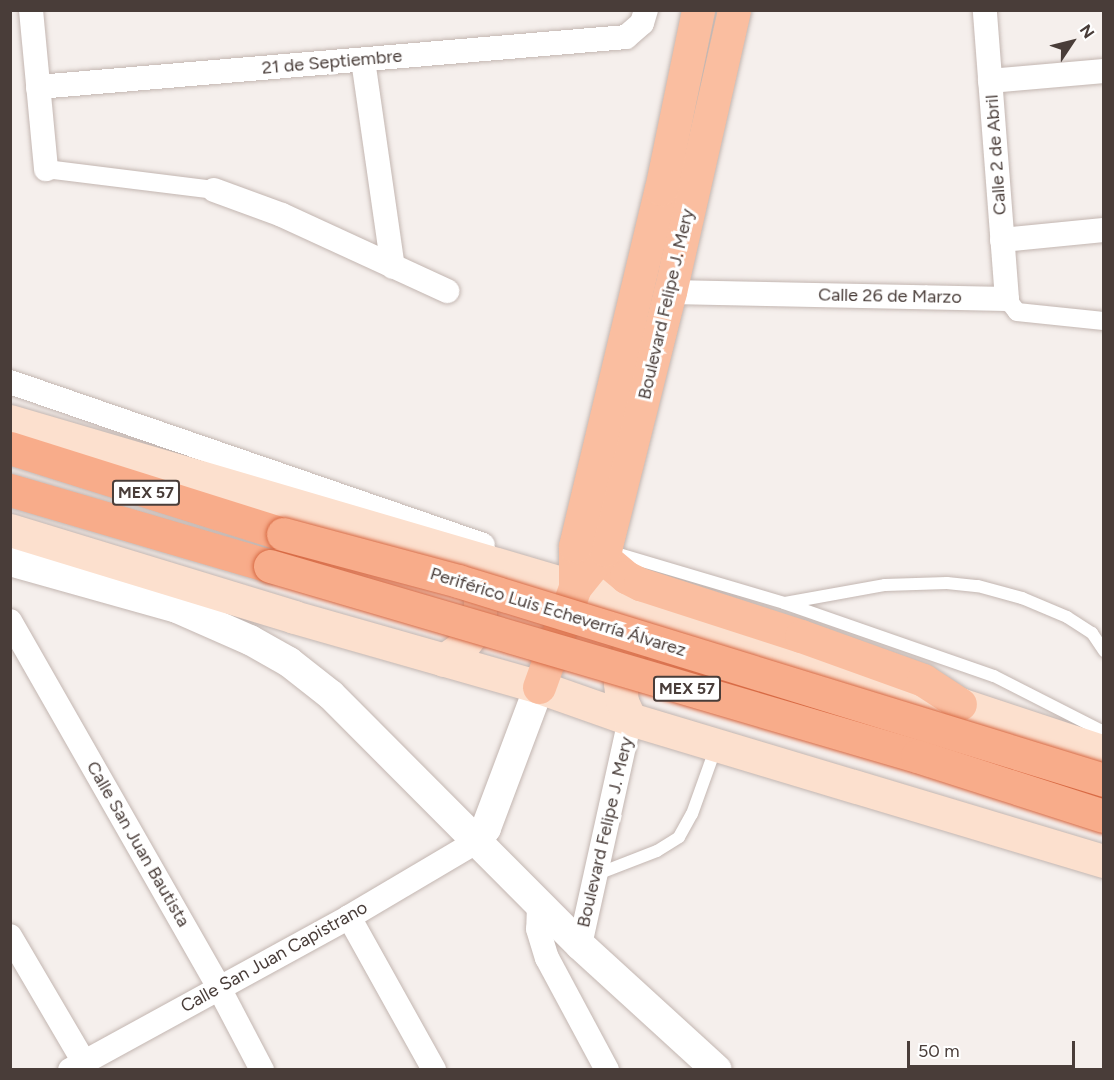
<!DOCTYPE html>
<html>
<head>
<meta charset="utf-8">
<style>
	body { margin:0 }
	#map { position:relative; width:1114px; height:1080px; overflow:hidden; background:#f5efec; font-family:Figtree,sans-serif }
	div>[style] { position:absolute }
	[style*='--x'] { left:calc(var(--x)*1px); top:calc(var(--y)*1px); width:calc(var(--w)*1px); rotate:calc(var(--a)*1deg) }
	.roads { filter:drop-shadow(0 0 2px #c3b6b1) drop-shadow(0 0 2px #c3b6b1) }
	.service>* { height:12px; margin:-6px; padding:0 6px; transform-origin:6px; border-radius:6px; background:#fff }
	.pedestrian>* { height:18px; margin:-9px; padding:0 9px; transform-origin:9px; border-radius:9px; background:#fff }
	.minor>* { height:24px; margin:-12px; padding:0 12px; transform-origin:12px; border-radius:12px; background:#fff }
	.tertiary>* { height:30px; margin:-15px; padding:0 15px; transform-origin:15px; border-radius:15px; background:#fff }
	.secondary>* { height:33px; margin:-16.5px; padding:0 16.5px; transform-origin:16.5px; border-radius:16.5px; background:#fce0ce }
	.primary>* { height:33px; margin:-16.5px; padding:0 16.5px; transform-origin:16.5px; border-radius:16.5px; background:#fabea0 }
	.trunk>* { height:33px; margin:-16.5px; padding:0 16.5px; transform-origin:16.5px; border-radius:16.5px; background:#f8ac8a }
	.bridges { filter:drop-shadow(0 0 2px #d76943) drop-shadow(0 0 2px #d76943) }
	.trunk-bridge>* { height:33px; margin:-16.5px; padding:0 16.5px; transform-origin:16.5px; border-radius:16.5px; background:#f8ac8a }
	span { translate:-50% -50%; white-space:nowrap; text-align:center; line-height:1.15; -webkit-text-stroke:6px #fff; paint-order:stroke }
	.shield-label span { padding:2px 4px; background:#fff; border:2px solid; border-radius:4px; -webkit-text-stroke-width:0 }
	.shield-label { font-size:16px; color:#493d39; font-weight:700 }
	.street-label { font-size:18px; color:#493d39 }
	.frame { position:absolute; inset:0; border:12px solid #493d39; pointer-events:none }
	.north { position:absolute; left:1042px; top:12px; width:60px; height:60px; -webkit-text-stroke:4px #fff; paint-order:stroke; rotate:55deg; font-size:16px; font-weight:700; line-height:24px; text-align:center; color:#493d39 }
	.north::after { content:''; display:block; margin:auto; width:21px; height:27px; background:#493d39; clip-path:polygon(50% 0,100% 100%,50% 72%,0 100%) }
	.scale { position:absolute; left:907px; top:1041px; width:168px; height:27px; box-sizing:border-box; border:3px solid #493d39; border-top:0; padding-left:8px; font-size:18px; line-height:21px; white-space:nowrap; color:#493d39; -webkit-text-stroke:4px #fff; paint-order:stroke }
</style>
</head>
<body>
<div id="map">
	<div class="roads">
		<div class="service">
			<i style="--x:612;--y:552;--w:179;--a:16.5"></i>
			<i style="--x:784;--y:603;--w:222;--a:19.2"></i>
			<i style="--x:994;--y:676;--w:119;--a:27"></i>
			<i style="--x:1100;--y:730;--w:18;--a:77"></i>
			<i style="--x:785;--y:603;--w:102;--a:-10.2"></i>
			<i style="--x:885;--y:585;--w:62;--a:-1.8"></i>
			<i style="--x:947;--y:583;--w:31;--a:6"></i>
			<i style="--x:978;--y:586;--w:46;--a:15.3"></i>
			<i style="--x:1022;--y:598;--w:49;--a:22.9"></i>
			<i style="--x:1067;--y:617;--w:30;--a:33"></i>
			<i style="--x:1092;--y:633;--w:22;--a:56"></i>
			<i style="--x:595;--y:875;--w:66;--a:-21.2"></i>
			<i style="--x:657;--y:851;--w:26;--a:-32"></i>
			<i style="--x:679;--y:837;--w:26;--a:-61"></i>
			<i style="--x:692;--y:814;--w:71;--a:-70.3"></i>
		</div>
		<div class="pedestrian">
			<i style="--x:46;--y:169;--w:169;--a:7.1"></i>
			<i style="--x:1007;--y:299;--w:16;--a:52"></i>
			<i style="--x:1017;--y:312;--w:87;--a:5.9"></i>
		</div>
		<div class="minor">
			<i style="--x:31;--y:10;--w:160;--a:84.6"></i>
			<i style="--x:363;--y:60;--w:209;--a:81.8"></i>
			<i style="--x:990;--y:81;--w:114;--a:-5"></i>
			<i style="--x:38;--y:87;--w:590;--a:-4.86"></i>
			<i style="--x:626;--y:37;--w:21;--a:-41"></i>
			<i style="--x:642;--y:23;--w:14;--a:-73"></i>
			<i style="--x:214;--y:190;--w:72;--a:20.2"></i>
			<i style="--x:282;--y:215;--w:182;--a:24.7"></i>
			<i style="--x:1002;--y:240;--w:102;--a:-5.6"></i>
			<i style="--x:670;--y:292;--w:337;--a:1.2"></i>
			<i style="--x:1007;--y:299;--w:290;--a:-94.4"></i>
			<i style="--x:10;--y:382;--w:500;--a:19.01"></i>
			<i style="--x:10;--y:621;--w:422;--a:60.3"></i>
			<i style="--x:219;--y:988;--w:93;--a:62.3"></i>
			<i style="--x:539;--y:906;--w:23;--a:92"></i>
			<i style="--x:538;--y:929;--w:30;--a:73"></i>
			<i style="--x:547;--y:958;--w:127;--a:61.8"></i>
			<i style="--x:349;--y:917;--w:175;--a:60.9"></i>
			<i style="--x:10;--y:936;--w:146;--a:59.6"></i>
			<i style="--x:580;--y:945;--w:231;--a:-77.5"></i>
			<i style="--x:70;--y:1070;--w:318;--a:-28.7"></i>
			<i style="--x:349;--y:917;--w:147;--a:-30.6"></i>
		</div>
		<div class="tertiary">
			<i style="--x:10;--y:561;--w:173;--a:15.7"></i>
			<i style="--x:177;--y:608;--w:80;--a:23.7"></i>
			<i style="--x:250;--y:640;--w:45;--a:29.4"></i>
			<i style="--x:289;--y:662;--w:53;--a:38.2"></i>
			<i style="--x:331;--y:695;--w:353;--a:45.1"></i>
			<i style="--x:580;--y:945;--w:185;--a:42.4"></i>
			<i style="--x:476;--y:842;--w:17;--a:-54"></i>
			<i style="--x:486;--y:828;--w:151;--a:-69.4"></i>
		</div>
		<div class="secondary">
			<i style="--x:10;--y:421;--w:589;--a:16.37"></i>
			<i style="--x:575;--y:587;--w:402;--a:16.9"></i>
			<i style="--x:960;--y:704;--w:152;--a:18.4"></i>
			<i style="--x:10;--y:530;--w:297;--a:17"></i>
			<i style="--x:294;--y:617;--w:255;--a:15.9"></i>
			<i style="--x:539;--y:687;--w:96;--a:19.4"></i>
			<i style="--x:630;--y:719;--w:495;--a:16.7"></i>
			<i style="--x:444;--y:660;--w:21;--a:-35"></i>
			<i style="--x:461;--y:648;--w:20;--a:-53"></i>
			<i style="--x:473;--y:632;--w:21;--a:-71"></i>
			<i style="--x:480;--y:612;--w:21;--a:-90"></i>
			<i style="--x:480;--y:591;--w:32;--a:-114"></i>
			<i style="--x:630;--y:719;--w:19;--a:-115"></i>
			<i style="--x:622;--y:702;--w:19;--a:-96"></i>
			<i style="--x:620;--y:683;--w:19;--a:-81"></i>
			<i style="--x:623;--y:664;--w:19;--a:-65"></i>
			<i style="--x:631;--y:647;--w:19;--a:-47"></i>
			<i style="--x:644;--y:633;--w:21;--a:-28"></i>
		</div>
		<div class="primary">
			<i style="--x:601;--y:556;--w:33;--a:40"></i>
			<i style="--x:626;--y:577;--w:16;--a:27"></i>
			<i style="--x:640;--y:584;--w:169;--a:17.9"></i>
			<i style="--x:801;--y:636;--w:130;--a:19.8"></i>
			<i style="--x:923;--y:680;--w:44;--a:33"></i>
			<i style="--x:575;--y:587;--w:48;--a:-51"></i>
			<i style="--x:605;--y:550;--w:266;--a:-75.9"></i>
			<i style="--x:670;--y:292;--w:289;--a:-77.2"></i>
			<i style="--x:539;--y:687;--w:106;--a:-70.2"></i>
			<i style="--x:575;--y:587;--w:41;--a:-90"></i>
			<i style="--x:575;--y:546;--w:367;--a:-76.5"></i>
			<i style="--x:661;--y:189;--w:183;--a:-78.3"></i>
		</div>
		<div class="trunk">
			<i style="--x:10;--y:448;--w:286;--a:17.5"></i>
			<i style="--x:10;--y:490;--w:271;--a:16.3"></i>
		</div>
	</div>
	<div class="bridges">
		<div class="trunk-bridge">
			<i style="--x:283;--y:534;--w:181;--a:15"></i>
			<i style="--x:458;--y:581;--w:676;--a:17.12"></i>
			<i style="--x:270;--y:566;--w:674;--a:16.37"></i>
			<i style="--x:917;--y:756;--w:196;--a:17.8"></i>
		</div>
	</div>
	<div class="shield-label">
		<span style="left:146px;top:493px">MEX 57</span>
		<span style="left:687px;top:689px">MEX 57</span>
	</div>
	<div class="street-label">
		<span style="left:332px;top:62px;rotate:-5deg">21 de Septiembre</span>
		<span style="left:996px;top:155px;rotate:-94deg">Calle 2 de Abril</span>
		<span style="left:890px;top:296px;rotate:1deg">Calle 26 de Marzo</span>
		<span style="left:666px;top:304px;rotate:-77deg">Boulevard Felipe J. Mery</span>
		<span style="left:558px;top:612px;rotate:17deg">Periférico Luis Echeverría Álvarez</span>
		<span style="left:605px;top:832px;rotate:-77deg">Boulevard Felipe J. Mery</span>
		<span style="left:138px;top:844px;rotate:60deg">Calle San Juan Bautista</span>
		<span style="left:274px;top:957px;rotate:-29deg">Calle San Juan Capistrano</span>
	</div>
	<div class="frame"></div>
	<div class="north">N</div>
	<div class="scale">50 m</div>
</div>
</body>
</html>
